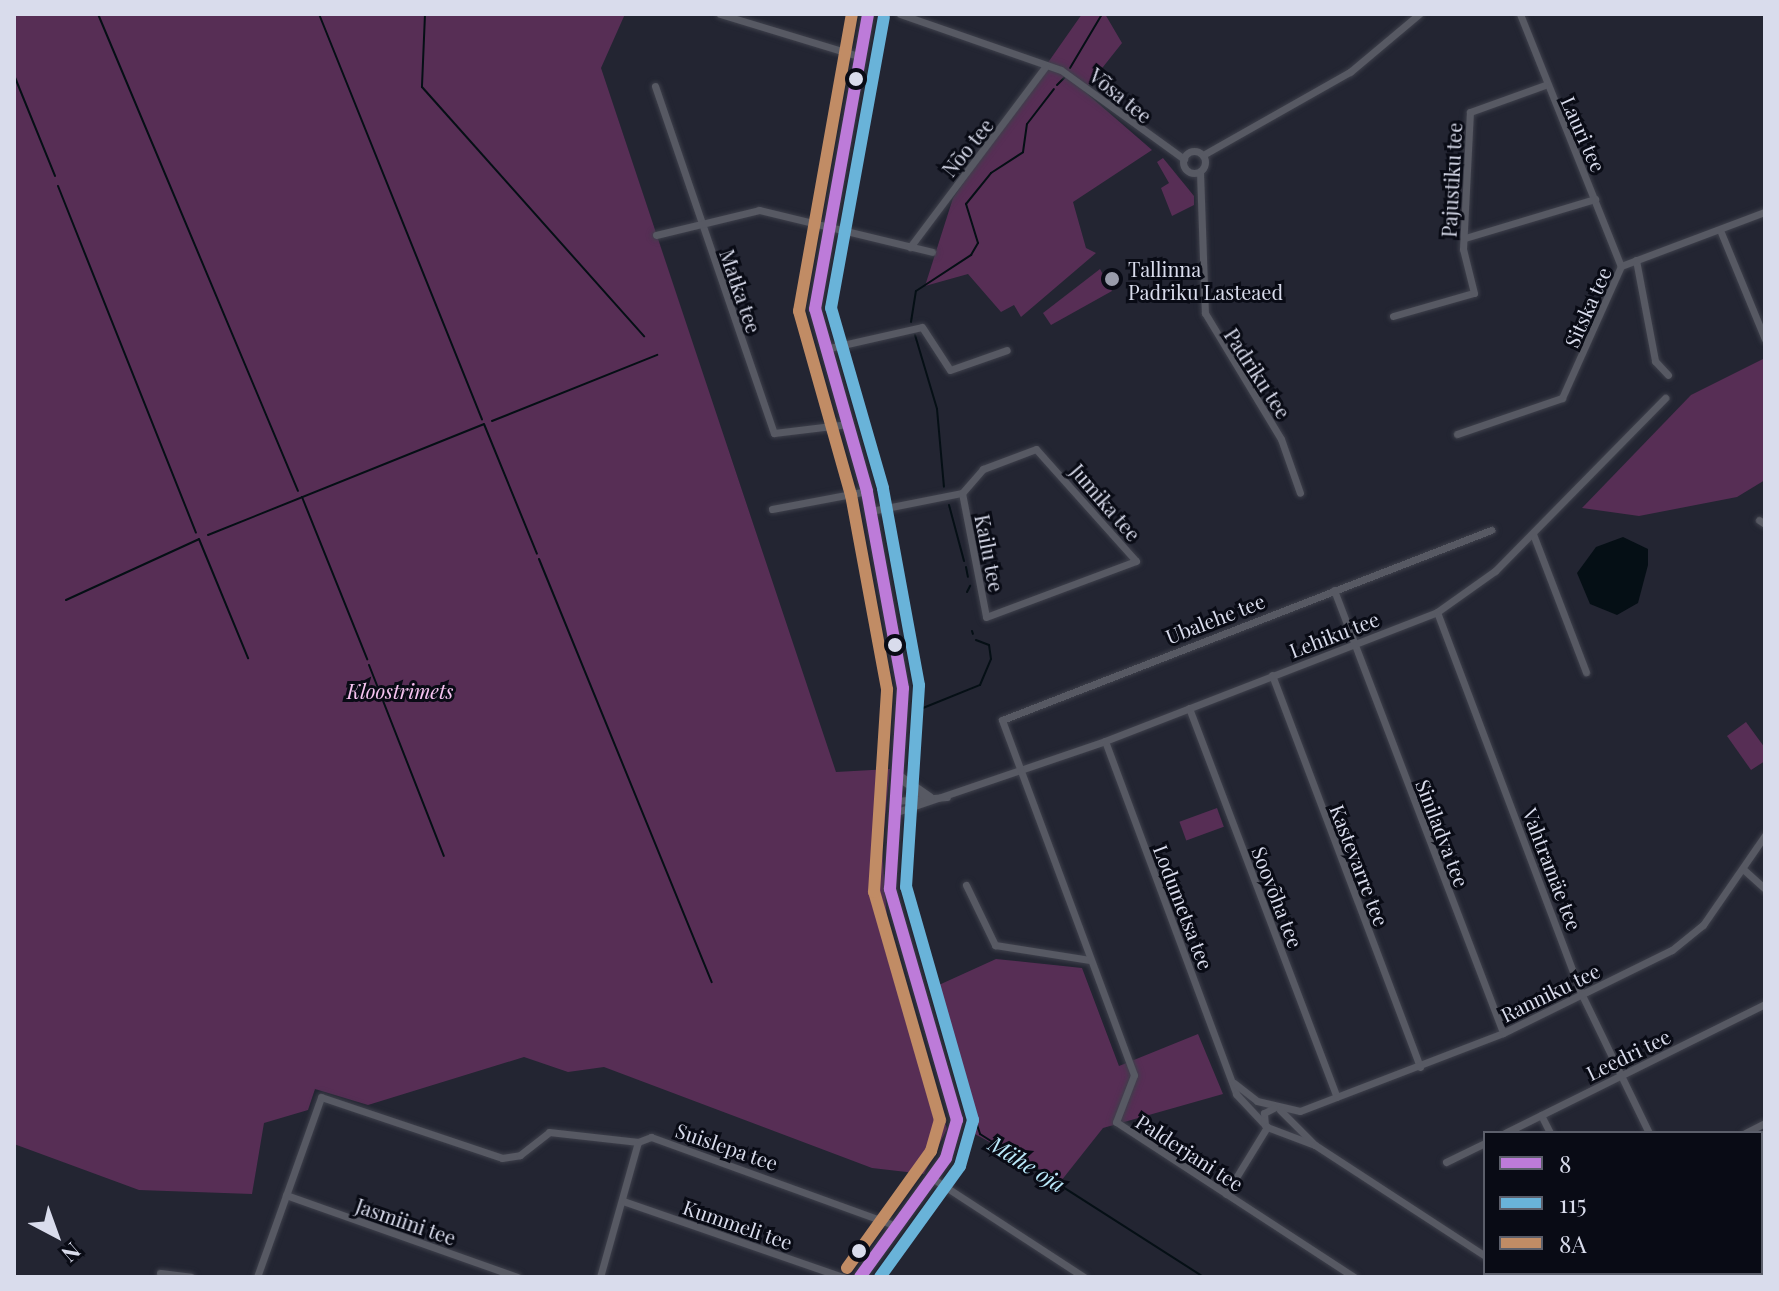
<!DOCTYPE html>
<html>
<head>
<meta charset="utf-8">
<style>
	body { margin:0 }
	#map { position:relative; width:1779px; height:1291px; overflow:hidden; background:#232532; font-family:"Playfair Display",serif }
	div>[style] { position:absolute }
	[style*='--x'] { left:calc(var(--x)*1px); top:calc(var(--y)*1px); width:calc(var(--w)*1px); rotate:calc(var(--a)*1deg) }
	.green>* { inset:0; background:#572e55; transform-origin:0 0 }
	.water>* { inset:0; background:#050f15 }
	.stream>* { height:2px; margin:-1px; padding:0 1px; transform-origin:1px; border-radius:1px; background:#050f15 }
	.roads { filter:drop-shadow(0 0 2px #3e404b) drop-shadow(0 0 2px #3e404b) }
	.minor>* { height:7px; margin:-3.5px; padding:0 3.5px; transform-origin:3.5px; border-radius:3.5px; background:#575963 }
	.minor>.ring { margin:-3.5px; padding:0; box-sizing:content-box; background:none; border:7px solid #575963; border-radius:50% }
	.secondary>* { height:10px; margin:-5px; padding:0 5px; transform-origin:5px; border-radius:5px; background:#575963 }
	.bus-1>* { height:12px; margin:-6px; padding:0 6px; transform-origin:6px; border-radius:6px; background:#bd7bd9 }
	.bus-2>* { height:12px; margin:-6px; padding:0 6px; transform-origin:6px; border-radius:6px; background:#69b3d9 }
	.bus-3>* { height:12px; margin:-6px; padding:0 6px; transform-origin:6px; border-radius:6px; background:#c18c65 }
	.dots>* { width:22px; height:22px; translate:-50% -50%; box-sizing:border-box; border:4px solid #090b15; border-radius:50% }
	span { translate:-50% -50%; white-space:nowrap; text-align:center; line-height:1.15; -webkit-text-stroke:6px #090b15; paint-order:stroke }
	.street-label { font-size:20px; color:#d9dcec }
	.poi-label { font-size:20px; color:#d9dcec }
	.left { translate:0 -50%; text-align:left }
	.park-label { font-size:20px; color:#f7c4f1; font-style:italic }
	.water-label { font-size:22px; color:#baeafb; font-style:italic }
	.frame { position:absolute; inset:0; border:16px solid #d9dcec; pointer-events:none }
	.legend { position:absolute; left:1483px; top:1131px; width:280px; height:144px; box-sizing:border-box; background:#090b15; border:2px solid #5c5f6b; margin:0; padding:10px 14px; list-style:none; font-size:24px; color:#d9dcec }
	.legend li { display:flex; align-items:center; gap:16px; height:40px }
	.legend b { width:40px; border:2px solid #5c5f6b }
	.north { position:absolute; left:16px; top:1195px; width:80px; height:80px; -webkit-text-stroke:6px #090b15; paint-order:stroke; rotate:139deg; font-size:22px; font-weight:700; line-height:32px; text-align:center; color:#d9dcec }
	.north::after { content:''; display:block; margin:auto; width:28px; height:36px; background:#d9dcec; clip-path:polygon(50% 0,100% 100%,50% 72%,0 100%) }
</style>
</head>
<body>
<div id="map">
	<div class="green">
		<i style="clip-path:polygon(14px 14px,625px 14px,601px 68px,836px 772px,890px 769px,882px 849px,887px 919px,947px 1129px,924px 1174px,872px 1168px,604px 1067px,568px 1072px,524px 1057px,368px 1105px,315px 1089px,308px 1110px,264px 1123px,252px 1194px,139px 1190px,14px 1144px)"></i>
		<i style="clip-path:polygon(1082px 14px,1105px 14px,1122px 43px,1084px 91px,1152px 150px,1073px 202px,1086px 248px,1096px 253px,1021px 317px,1014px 305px,1001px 312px,968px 274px,925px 286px,953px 198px)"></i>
		<i style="clip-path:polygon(1163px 158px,1194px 196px,1194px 205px,1172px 216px,1161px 188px,1169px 183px,1157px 162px)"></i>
		<i style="clip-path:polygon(1100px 269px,1112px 291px,1051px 325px,1043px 313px)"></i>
		<i style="clip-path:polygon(1765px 358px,1765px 480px,1737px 497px,1639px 516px,1582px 508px,1691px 395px)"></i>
		<i style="clip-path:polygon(1746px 722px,1765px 748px,1765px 761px,1751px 770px,1727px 736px)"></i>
		<i style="left:1217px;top:808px;width:20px;height:40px;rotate:70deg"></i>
		<i style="clip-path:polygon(996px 959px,1082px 968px,1119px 1066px,1198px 1034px,1223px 1094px,1103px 1128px,1061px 1181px,973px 1133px,930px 989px)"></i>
	</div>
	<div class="water">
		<i style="clip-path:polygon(1623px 537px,1648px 549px,1648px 565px,1638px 603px,1617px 615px,1590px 604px,1577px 573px,1596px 547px)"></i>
	</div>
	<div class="stream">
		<i style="--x:98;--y:14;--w:517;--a:67.25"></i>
		<i style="--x:319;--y:14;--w:437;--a:68.1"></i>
		<i style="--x:425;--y:14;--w:73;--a:92.4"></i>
		<i style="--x:422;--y:87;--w:334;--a:48.3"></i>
		<i style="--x:1070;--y:68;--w:61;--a:-59.2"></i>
		<i style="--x:14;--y:75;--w:109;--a:67.9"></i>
		<i style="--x:1057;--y:85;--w:11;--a:-45"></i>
		<i style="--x:58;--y:186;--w:373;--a:68.3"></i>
		<i style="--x:911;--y:322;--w:31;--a:-81"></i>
		<i style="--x:916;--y:291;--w:66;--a:-33.2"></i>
		<i style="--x:971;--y:255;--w:14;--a:-60"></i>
		<i style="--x:978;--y:243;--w:41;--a:-107.1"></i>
		<i style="--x:966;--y:204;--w:40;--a:-51"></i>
		<i style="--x:991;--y:173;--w:38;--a:-33"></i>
		<i style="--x:1023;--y:152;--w:28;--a:-82"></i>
		<i style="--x:1027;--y:124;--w:44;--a:-52.4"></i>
		<i style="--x:915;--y:335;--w:77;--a:73.4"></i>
		<i style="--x:937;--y:409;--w:78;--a:84.9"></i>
		<i style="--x:492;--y:421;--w:178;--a:-21.8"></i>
		<i style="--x:302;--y:497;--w:175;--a:68.1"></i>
		<i style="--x:949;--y:505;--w:58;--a:75"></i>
		<i style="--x:208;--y:535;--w:297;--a:-21.9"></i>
		<i style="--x:484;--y:424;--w:140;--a:67.8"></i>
		<i style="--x:539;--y:559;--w:457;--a:67.8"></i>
		<i style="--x:966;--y:567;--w:10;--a:79"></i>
		<i style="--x:967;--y:592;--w:7;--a:-63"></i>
		<i style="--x:66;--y:600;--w:146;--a:-24.6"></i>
		<i style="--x:199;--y:539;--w:129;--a:67.6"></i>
		<i style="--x:972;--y:631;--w:3;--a:72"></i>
		<i style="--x:369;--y:665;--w:205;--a:68.6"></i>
		<i style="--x:913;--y:764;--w:54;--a:-84.7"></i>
		<i style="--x:918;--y:710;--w:67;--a:-22"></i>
		<i style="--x:980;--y:685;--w:28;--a:-67"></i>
		<i style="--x:991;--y:659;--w:14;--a:-98"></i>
		<i style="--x:989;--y:645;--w:14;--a:-159"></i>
		<i style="--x:909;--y:841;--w:67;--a:90.9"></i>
		<i style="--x:908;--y:908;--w:73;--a:73.3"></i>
		<i style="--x:931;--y:988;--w:154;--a:71.4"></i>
		<i style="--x:980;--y:1134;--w:266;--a:32.6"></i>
	</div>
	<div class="roads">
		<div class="minor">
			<i style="--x:720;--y:14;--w:144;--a:16.9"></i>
			<i style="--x:900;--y:14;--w:170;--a:19.2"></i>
			<i style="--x:1061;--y:70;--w:152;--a:35.9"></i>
			<i style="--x:1520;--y:14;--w:271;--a:68.2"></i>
			<i style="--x:655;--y:86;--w:367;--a:71.1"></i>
			<i style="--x:774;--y:433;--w:75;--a:-6.9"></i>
			<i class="ring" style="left:1183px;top:151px;width:15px;height:15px"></i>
			<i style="--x:1203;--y:155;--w:169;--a:-29.5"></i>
			<i style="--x:1350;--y:72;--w:90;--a:-40"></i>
			<i style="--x:1200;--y:172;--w:141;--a:88"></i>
			<i style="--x:1205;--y:313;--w:147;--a:58.9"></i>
			<i style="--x:1281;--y:439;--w:57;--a:70.6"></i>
			<i style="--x:1720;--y:230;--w:118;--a:67.6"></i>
			<i style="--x:656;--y:235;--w:106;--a:-13.6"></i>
			<i style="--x:759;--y:210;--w:178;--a:13.6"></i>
			<i style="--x:1465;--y:238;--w:136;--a:-16.7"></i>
			<i style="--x:910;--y:247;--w:226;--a:-53.1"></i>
			<i style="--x:1636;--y:260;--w:103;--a:79.3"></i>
			<i style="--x:1655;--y:361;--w:19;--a:47"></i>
			<i style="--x:1393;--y:316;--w:84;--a:-15.9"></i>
			<i style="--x:1474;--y:293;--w:45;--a:-104"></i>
			<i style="--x:1463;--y:249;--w:137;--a:-87.1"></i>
			<i style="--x:1470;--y:112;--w:80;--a:-19.8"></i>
			<i style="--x:825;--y:349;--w:99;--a:-12.8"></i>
			<i style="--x:922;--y:327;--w:51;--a:56.9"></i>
			<i style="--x:950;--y:370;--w:60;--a:-19.3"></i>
			<i style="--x:1457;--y:434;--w:111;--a:-18.9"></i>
			<i style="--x:1562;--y:398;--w:145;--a:-65.9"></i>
			<i style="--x:1621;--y:266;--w:154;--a:-20.6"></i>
			<i style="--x:772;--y:509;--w:97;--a:-10.7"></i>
			<i style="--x:871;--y:511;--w:93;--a:-11.2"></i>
			<i style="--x:962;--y:493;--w:126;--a:79"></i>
			<i style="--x:986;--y:617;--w:160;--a:-20.5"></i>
			<i style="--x:1136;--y:561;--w:150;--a:-131.8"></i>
			<i style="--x:1036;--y:449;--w:57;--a:159.3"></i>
			<i style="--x:983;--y:469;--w:32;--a:131"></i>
			<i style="--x:1759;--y:520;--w:7;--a:34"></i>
			<i style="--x:1533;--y:534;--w:148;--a:69"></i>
			<i style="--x:1334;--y:590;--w:474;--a:69.1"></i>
			<i style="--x:1437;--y:612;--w:410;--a:69.3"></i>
			<i style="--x:1582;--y:995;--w:153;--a:64.1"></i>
			<i style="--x:1272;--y:675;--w:419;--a:69.3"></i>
			<i style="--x:1189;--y:708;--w:416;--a:69.2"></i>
			<i style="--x:1105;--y:741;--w:377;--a:69.6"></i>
			<i style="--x:1236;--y:1094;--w:45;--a:46.8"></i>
			<i style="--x:1267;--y:1127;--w:51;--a:20.6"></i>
			<i style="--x:895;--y:801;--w:52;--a:-4.4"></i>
			<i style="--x:894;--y:813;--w:223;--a:-18.8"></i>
			<i style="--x:1105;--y:741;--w:356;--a:-21.2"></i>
			<i style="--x:1437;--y:612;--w:71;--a:-35.3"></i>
			<i style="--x:1495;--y:571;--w:243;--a:-45.5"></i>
			<i style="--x:1743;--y:869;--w:30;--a:42"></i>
			<i style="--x:966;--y:885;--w:67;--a:64.2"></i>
			<i style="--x:995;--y:945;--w:96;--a:9"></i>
			<i style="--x:1234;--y:1083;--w:29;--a:38"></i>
			<i style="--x:1257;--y:1101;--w:44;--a:13.1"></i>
			<i style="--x:1300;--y:1111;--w:217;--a:-21"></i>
			<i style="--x:1503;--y:1033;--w:188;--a:-26.2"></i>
			<i style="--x:1672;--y:950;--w:40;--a:-39"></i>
			<i style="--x:1703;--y:925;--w:109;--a:-55.4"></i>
			<i style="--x:1280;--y:1110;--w:49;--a:45"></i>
			<i style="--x:1315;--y:1145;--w:203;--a:33.1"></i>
			<i style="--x:1541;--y:1115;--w:20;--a:63"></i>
			<i style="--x:1265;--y:1125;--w:12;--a:-95"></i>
			<i style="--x:1264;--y:1113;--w:11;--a:-27"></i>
			<i style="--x:1505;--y:1133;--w:290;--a:-26.4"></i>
			<i style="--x:1745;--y:1133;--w:22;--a:-27"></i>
			<i style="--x:1446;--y:1162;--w:43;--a:-26"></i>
			<i style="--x:932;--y:1178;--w:181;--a:33.1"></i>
			<i style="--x:1226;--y:1194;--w:79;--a:-58.5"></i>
			<i style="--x:286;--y:1195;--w:245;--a:19.5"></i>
			<i style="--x:623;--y:1201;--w:233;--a:19.1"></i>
			<i style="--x:1761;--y:1225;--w:4;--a:-27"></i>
			<i style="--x:160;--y:1273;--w:31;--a:7"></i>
			<i style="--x:1511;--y:1273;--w:8;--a:30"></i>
			<i style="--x:1619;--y:1273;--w:4;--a:63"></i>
			<i style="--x:1717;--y:1273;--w:4;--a:63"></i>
			<i style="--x:257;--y:1277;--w:191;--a:-70.4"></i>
			<i style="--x:321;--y:1097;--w:191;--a:18.6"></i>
			<i style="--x:502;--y:1158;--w:18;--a:-9"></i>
			<i style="--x:520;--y:1155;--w:37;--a:-38"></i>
			<i style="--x:549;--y:1132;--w:90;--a:6.4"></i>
			<i style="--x:638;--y:1142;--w:14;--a:-21"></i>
			<i style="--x:651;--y:1137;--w:262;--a:19.9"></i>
			<i style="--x:600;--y:1277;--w:140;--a:-74.3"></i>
			<i style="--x:1354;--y:1277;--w:284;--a:-146.9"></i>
			<i style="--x:1116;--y:1122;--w:50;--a:-69"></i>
			<i style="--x:1134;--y:1075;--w:379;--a:-110.4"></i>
			<i style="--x:1002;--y:720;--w:525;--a:-21.23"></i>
			<i style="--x:1654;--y:1277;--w:9;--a:-27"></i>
		</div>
		<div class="secondary">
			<i style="--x:898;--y:776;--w:39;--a:35"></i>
			<i style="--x:860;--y:1277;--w:147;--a:-54.1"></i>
			<i style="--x:946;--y:1158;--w:40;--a:-74"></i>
			<i style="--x:957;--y:1120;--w:241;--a:-106.2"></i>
			<i style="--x:890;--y:889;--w:201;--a:-86.3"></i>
			<i style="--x:903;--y:688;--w:200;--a:-100.4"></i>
			<i style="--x:867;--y:491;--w:189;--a:-105.9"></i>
			<i style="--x:815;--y:309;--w:300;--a:-79.8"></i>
		</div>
	</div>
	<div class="bus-1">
		<i style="--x:860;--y:1277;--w:147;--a:-54.1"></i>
		<i style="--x:946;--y:1158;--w:40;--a:-74"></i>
		<i style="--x:957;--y:1120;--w:241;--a:-106.2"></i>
		<i style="--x:890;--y:889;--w:201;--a:-86.3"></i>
		<i style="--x:903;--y:688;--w:200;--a:-100.4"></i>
		<i style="--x:867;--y:491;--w:189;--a:-105.9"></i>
		<i style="--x:815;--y:309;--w:300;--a:-79.8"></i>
	</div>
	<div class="bus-2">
		<i style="--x:880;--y:1277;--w:137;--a:-54.2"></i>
		<i style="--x:960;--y:1166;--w:48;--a:-74.2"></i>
		<i style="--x:973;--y:1120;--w:242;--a:-106"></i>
		<i style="--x:906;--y:887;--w:202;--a:-86.3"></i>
		<i style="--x:919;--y:685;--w:200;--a:-100.4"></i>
		<i style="--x:883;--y:488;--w:187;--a:-106.1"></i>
		<i style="--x:831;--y:308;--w:296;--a:-79.7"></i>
	</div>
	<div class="bus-3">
		<i style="--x:847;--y:1268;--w:144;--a:-54.3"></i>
		<i style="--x:931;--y:1151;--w:32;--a:-74"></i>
		<i style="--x:940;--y:1120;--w:237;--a:-106.1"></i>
		<i style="--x:874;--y:892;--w:203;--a:-86.3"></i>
		<i style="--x:887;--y:689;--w:197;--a:-100.5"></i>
		<i style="--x:851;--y:495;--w:191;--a:-105.8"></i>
		<i style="--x:799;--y:311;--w:302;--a:-79.9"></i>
	</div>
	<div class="dots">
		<i style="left:856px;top:79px;background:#d9dcec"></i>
		<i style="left:1112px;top:279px;background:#999cab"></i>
		<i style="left:895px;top:645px;background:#d9dcec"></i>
		<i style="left:859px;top:1251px;background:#d9dcec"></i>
	</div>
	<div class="street-label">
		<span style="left:1121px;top:95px;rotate:39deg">Võsa tee</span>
		<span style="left:1584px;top:134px;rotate:66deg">Lauri tee</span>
		<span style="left:967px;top:147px;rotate:-51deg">Nõo tee</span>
		<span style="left:1451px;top:180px;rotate:-87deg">Pajustiku tee</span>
		<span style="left:741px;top:291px;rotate:71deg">Matka tee</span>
		<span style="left:1587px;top:307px;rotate:-66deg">Sitska tee</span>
		<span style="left:1258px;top:373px;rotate:57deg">Padriku tee</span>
		<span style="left:1106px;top:502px;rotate:49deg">Jumika tee</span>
		<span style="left:990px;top:553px;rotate:79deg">Kailu tee</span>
		<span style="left:1215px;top:618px;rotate:-21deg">Ubalehe tee</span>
		<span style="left:1334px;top:634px;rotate:-21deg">Lehiku tee</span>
		<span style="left:1443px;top:833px;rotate:69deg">Siniladva tee</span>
		<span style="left:1360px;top:865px;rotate:69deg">Kastevarre tee</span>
		<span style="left:1553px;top:869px;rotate:69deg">Vahtramäe tee</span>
		<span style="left:1278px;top:897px;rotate:69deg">Soovõha tee</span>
		<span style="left:1184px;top:907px;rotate:69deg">Lodumetsa tee</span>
		<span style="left:1550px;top:992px;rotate:-26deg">Ranniku tee</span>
		<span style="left:1628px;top:1054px;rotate:-26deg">Leedri tee</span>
		<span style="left:727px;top:1146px;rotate:19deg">Suislepa tee</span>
		<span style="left:1190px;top:1152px;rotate:33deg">Palderjani tee</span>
		<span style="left:406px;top:1221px;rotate:19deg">Jasmiini tee</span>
		<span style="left:738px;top:1224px;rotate:19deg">Kummeli tee</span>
	</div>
	<div class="poi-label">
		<span class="left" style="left:1128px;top:280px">Tallinna<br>Padriku Lasteaed</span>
	</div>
	<div class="park-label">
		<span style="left:400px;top:690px">Kloostrimets</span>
	</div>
	<div class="water-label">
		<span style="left:1027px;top:1164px;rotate:32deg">Mähe oja</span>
	</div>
	<div class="frame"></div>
	<ul class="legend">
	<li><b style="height:10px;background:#bd7bd9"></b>8</li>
	<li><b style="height:10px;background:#69b3d9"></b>115</li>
	<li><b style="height:10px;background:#c18c65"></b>8A</li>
	</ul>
	<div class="north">N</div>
</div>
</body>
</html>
